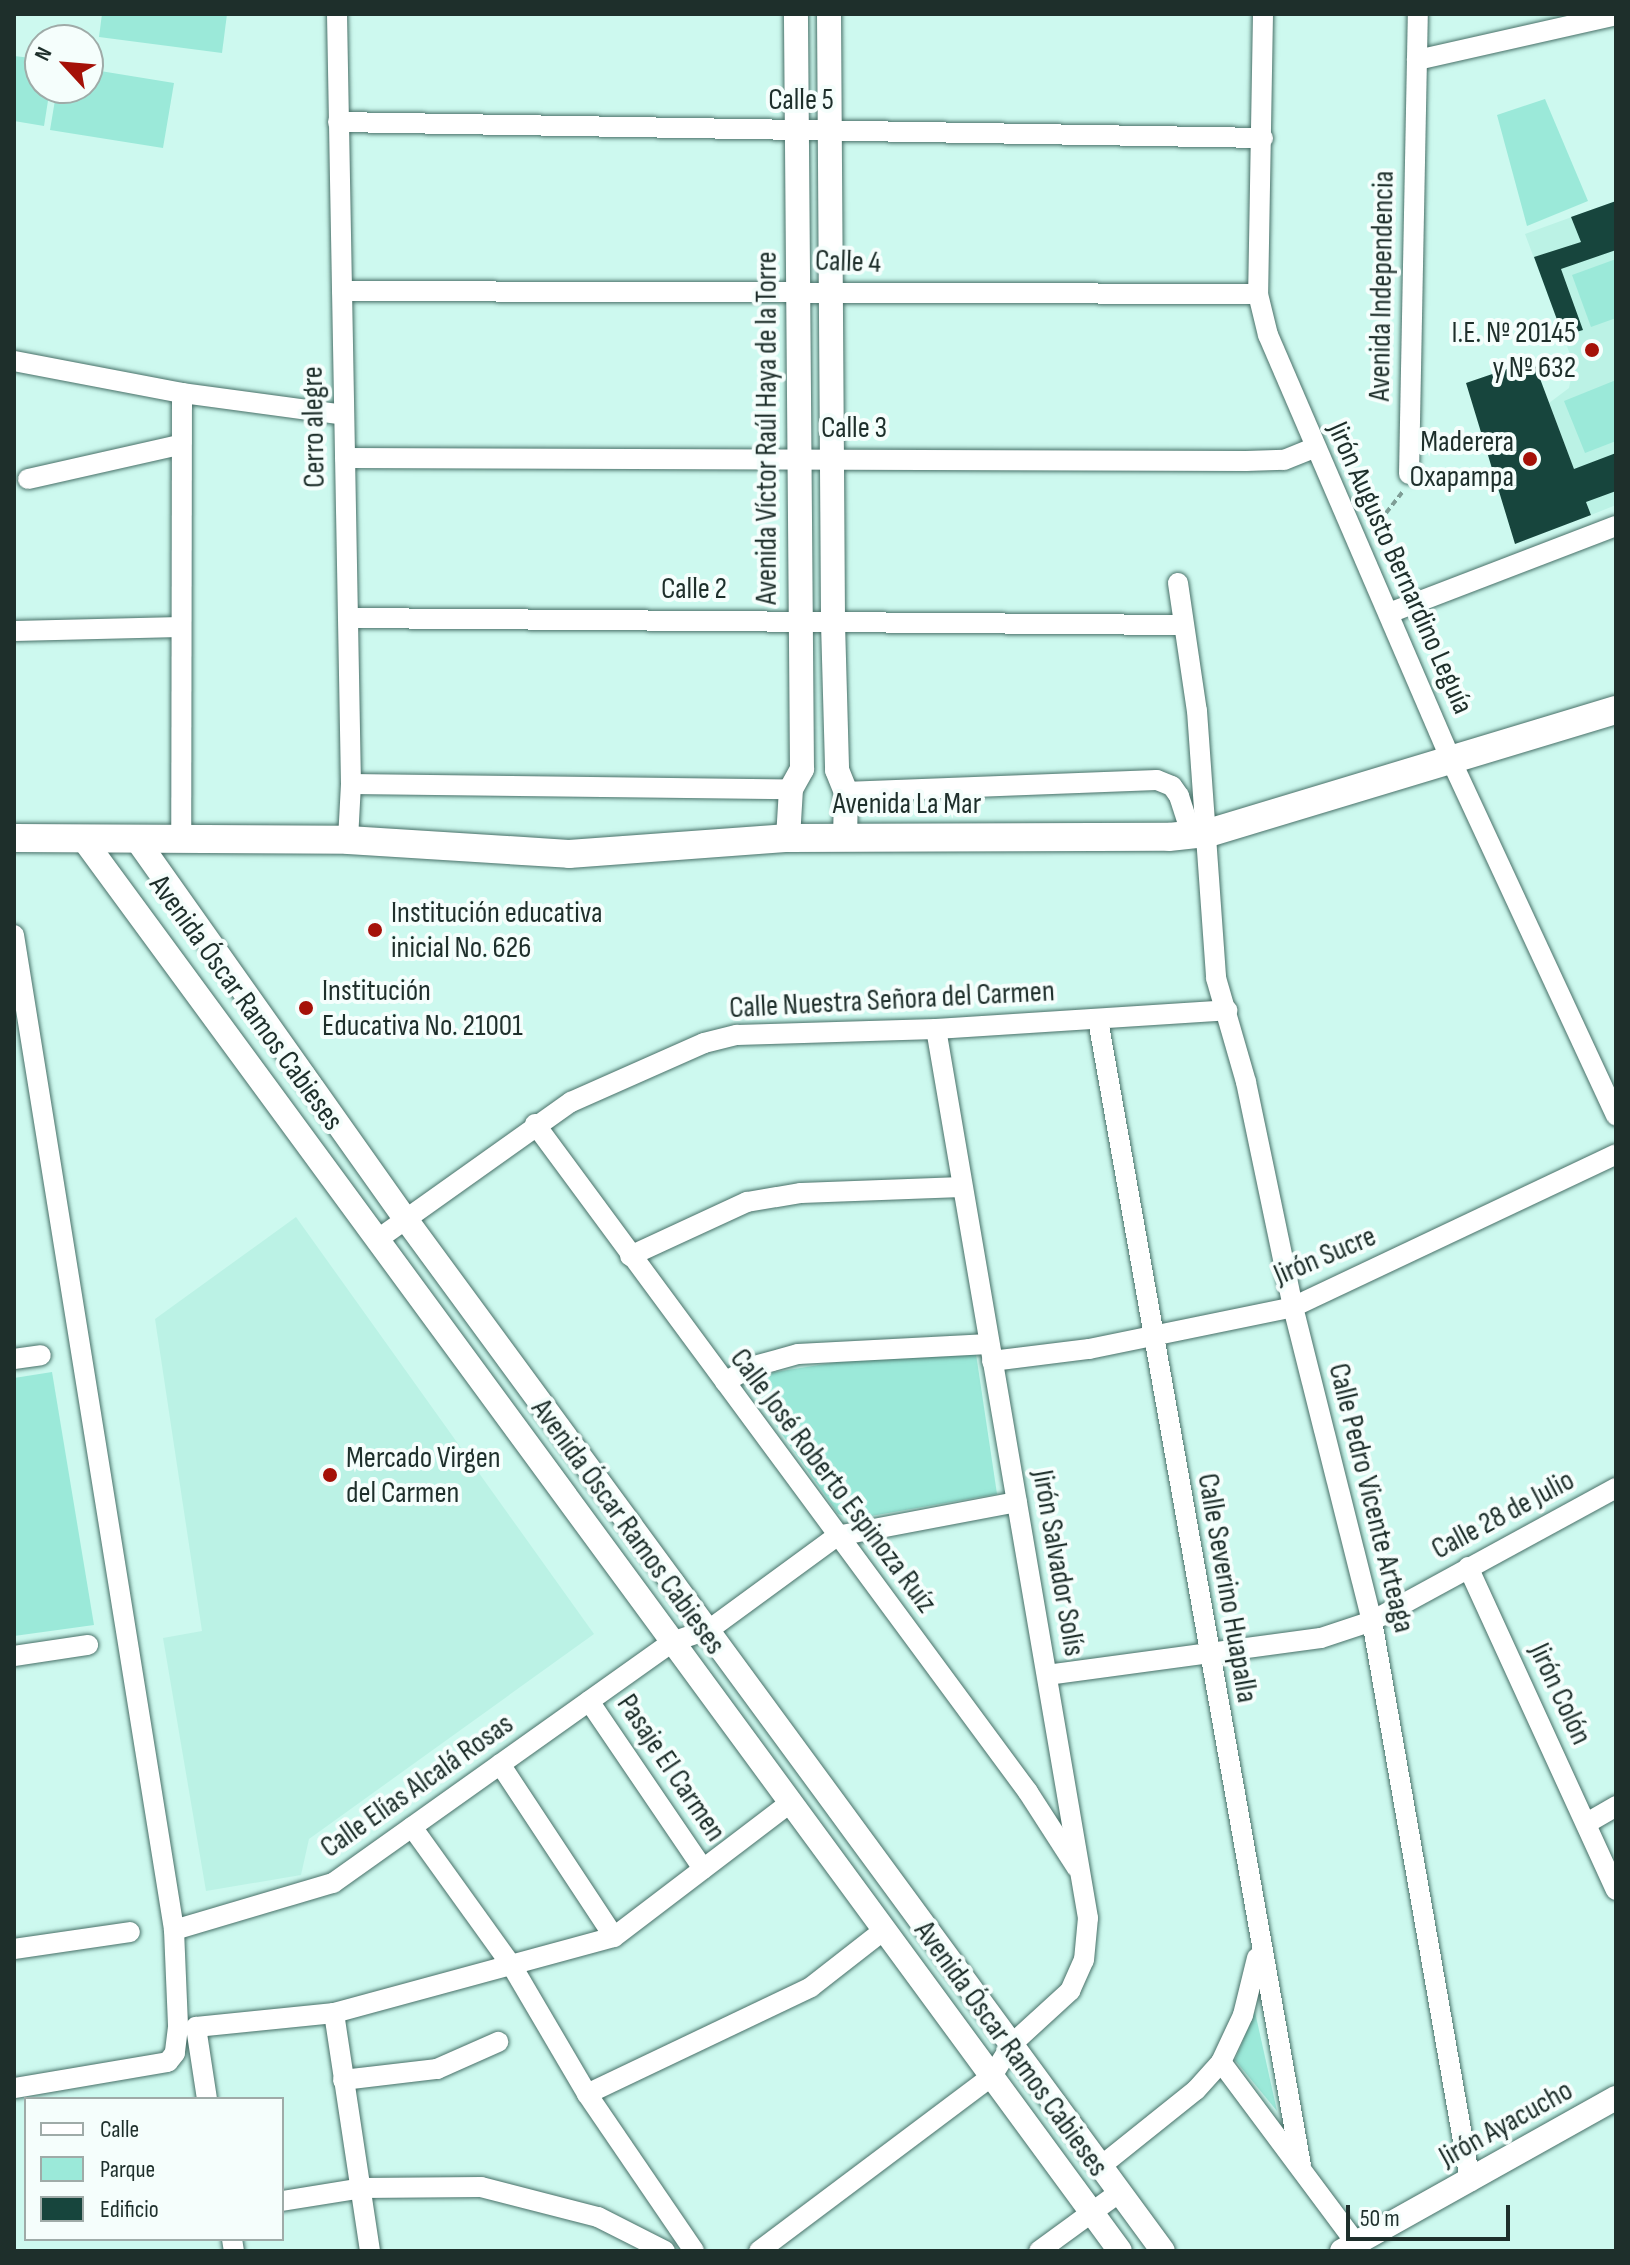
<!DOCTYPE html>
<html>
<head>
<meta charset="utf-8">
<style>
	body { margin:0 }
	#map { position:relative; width:1630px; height:2265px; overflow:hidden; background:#cdf9ef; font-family:"Sofia Sans Condensed",sans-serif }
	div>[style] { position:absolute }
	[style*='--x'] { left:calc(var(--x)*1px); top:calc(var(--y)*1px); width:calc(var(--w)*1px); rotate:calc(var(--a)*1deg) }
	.built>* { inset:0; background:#bbf2e5 }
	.green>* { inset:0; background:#9be9d9 }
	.building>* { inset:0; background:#17453d }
	.path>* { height:4px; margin-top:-2px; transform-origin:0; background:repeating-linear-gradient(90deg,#7e9d96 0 6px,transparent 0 10px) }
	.roads { filter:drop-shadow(0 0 2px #487068) drop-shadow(0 0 2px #487068) }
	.minor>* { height:20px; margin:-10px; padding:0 10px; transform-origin:10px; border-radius:10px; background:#fff }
	.tertiary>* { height:24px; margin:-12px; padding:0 12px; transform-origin:12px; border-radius:12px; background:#fff }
	.secondary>* { height:28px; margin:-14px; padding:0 14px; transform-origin:14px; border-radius:14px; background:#fff }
	.dots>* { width:22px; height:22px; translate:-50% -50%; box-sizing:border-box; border:4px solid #f5fefc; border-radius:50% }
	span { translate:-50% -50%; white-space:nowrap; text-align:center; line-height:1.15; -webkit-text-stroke:8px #f5fefc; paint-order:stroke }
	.street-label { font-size:30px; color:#1e2f2b }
	.poi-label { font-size:30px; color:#1e2f2b }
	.right { translate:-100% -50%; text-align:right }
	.left { translate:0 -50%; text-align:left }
	.frame { position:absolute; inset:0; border:16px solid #1e2f2b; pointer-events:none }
	.legend { position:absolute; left:24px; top:2097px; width:260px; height:144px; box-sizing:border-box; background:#f5fefc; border:2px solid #9faba8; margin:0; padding:10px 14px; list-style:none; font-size:24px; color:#1e2f2b }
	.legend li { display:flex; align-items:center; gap:16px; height:40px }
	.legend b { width:40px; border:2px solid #9faba8 }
	.north { position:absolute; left:24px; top:24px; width:80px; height:80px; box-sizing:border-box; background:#f5fefc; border:2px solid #9faba8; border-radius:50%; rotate:296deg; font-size:22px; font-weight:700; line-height:32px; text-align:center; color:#1e2f2b }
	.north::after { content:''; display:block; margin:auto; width:28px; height:36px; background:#a51108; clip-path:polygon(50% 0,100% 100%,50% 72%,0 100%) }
	.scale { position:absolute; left:1346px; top:2205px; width:164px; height:36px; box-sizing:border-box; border:4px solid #1e2f2b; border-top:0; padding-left:10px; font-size:24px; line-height:28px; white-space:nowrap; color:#1e2f2b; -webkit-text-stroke:6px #f5fefc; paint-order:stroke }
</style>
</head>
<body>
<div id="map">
	<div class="built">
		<i style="clip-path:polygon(1616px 201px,1616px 505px,1591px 515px,1549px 403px,1569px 388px,1574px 365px,1525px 234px)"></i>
		<i style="clip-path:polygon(296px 1217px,594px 1634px,309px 1839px,301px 1875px,206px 1891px,163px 1638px,202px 1631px,155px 1319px)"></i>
	</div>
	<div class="green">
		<i style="clip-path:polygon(102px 14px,227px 14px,222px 53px,99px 37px)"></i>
		<i style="clip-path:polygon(14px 56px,40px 59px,40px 88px,50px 88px,44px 126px,14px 121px)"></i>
		<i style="clip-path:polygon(88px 69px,174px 83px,163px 148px,50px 130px,57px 88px,88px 88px)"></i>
		<i style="clip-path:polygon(1545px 99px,1588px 201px,1527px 226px,1497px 115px)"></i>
		<i style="clip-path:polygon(1616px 259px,1616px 318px,1591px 327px,1572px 275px)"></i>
		<i style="clip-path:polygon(1616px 380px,1616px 441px,1585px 453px,1564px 401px)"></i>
		<i style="clip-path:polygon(976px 1354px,997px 1494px,854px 1519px,838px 1514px,756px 1397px,769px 1373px,850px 1360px)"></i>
		<i style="clip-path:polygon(52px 1372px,94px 1625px,14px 1636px,14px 1378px)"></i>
		<i style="clip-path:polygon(1255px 2012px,1277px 2111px,1235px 2060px)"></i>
	</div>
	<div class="building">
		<i style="clip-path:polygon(1616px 201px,1616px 250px,1561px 269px,1583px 330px,1563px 336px,1534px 257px,1581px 242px,1571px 217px)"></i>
		<i style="clip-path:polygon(1533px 360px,1574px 469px,1616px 453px,1616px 491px,1586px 502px,1591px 515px,1515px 544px,1466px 383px)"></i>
	</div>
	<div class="path">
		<i style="--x:1369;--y:521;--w:19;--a:-25"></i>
		<i style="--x:1386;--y:513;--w:28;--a:-52"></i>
	</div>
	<div class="roads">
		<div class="minor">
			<i style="--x:337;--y:14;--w:770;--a:88.96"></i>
			<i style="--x:351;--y:784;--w:56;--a:93.1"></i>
			<i style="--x:1263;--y:14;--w:280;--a:91"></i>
			<i style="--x:1258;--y:294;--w:42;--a:76.3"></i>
			<i style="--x:1268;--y:335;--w:463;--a:66.7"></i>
			<i style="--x:1451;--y:760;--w:392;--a:65.1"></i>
			<i style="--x:1417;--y:60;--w:204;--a:-12.7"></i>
			<i style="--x:338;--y:122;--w:925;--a:0.99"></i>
			<i style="--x:342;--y:291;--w:916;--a:0.19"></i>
			<i style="--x:14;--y:361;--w:171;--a:10.8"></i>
			<i style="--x:182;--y:393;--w:447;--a:90.1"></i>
			<i style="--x:182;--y:393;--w:163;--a:7.7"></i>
			<i style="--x:345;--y:458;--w:901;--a:0.19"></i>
			<i style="--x:1246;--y:461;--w:38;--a:-2"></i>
			<i style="--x:1284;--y:460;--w:31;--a:-22"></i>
			<i style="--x:1409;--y:474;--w:460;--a:-88.9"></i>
			<i style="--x:28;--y:479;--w:155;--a:-12.7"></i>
			<i style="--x:1178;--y:583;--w:129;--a:81.6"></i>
			<i style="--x:1197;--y:711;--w:268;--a:85.9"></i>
			<i style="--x:1216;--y:978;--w:108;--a:73.9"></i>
			<i style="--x:1246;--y:1082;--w:230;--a:78.2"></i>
			<i style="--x:1293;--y:1307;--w:324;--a:75.9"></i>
			<i style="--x:1372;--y:1621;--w:569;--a:80.07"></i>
			<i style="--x:1389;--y:613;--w:243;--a:-21"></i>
			<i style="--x:348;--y:618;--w:835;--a:0.48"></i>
			<i style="--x:14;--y:631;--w:167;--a:-1.4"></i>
			<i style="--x:351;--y:784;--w:440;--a:0.7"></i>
			<i style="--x:846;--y:792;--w:311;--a:-2.2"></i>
			<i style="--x:1157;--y:780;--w:16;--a:22"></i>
			<i style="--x:1172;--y:786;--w:12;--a:55"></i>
			<i style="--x:1179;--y:796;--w:40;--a:72"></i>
			<i style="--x:14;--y:935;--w:1008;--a:80.86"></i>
			<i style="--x:174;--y:1930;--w:97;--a:87.6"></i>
			<i style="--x:178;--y:2027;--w:26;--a:97"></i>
			<i style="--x:175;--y:2053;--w:11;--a:128"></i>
			<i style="--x:168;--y:2062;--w:156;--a:170.4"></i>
			<i style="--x:1098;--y:1020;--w:1163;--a:79.95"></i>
			<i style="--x:535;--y:1124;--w:830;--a:53.57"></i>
			<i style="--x:1028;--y:1792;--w:90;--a:57.2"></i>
			<i style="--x:378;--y:1239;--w:237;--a:-35.4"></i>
			<i style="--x:571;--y:1102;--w:145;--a:-23.9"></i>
			<i style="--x:704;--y:1043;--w:34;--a:-14"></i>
			<i style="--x:737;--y:1035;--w:199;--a:-1.7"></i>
			<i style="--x:936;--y:1029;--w:292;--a:-3.7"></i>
			<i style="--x:630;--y:1256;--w:129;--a:-24.8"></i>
			<i style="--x:747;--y:1202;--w:55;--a:-9.5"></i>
			<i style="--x:801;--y:1193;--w:161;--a:-2.1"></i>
			<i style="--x:14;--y:1359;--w:27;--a:-8"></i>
			<i style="--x:992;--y:1361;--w:98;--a:-7.1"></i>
			<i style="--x:1089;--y:1349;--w:208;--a:-11.6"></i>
			<i style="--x:1293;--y:1307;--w:357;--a:-25.3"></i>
			<i style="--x:725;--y:1382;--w:30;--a:-30"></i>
			<i style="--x:751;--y:1367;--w:49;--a:-15.5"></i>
			<i style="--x:798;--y:1354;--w:191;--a:-3"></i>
			<i style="--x:1468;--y:1567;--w:355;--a:65.4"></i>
			<i style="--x:14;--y:1656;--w:75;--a:-8.5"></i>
			<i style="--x:1047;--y:1675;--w:276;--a:-7.7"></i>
			<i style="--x:1321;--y:1638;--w:54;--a:-18.4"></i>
			<i style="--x:1372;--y:1621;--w:278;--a:-28.6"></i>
			<i style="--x:589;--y:1701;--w:203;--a:55.8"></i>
			<i style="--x:500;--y:1764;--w:207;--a:56.6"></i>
			<i style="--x:1587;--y:1823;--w:34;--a:-30"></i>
			<i style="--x:412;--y:1827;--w:171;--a:54.3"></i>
			<i style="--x:512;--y:1966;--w:148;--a:59.6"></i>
			<i style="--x:587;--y:2094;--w:190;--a:55.7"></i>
			<i style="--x:174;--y:1930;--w:166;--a:-16.5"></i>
			<i style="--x:333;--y:1883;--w:416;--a:-35.4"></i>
			<i style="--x:672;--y:1642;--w:40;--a:-18.9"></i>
			<i style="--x:710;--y:1629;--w:157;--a:-36.2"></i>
			<i style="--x:837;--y:1536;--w:183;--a:-10.7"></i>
			<i style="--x:14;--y:1949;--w:117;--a:-8.3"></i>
			<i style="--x:334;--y:2013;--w:241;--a:81.4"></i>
			<i style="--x:1221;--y:2062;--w:226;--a:53.3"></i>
			<i style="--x:343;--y:2080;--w:95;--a:-6.7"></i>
			<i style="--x:437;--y:2069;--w:67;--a:-23.9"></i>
			<i style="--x:587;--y:2094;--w:248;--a:-25.5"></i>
			<i style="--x:811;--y:1987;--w:93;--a:-38"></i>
			<i style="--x:207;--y:2099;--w:73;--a:-98.7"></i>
			<i style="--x:196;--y:2027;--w:139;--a:-5.8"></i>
			<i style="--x:334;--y:2013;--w:290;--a:-15.2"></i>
			<i style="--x:614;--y:1937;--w:221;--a:-37.3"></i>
			<i style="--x:1101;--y:2166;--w:122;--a:-38.7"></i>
			<i style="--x:1196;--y:2090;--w:38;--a:-48"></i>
			<i style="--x:1221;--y:2062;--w:52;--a:-64.9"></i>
			<i style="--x:1243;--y:2015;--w:59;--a:-76.2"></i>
			<i style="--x:282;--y:2201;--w:81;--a:-9.2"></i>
			<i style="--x:362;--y:2188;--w:119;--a:-0.5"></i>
			<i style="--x:481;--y:2187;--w:121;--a:14.4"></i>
			<i style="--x:598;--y:2217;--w:75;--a:26.9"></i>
			<i style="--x:232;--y:2239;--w:12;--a:81"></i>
			<i style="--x:759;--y:2251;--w:291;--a:-36.9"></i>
			<i style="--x:992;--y:2076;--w:38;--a:-58"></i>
			<i style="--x:1012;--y:2044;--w:79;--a:-42.4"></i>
			<i style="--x:1070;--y:1991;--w:34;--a:-66"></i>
			<i style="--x:1084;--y:1960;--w:42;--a:-84.6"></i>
			<i style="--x:1088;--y:1918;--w:902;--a:-99.7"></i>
			<i style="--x:1039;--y:2251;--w:100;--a:-36.1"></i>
		</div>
		<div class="tertiary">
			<i style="--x:829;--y:14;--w:609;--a:89.62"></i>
			<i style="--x:833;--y:623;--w:147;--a:88.4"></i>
			<i style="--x:837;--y:770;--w:24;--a:68"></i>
			<i style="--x:846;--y:792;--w:46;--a:91.2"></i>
			<i style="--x:788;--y:838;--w:49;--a:-86.5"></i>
			<i style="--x:791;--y:789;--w:23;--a:-61"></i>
			<i style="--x:802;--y:769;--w:755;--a:-90.46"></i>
			<i style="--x:84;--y:840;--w:1750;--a:53.71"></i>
			<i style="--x:137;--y:840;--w:463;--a:54.7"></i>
			<i style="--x:405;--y:1218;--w:1281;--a:53.73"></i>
			<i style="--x:1342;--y:2251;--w:314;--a:-29.2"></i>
		</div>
		<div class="secondary">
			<i style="--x:14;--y:838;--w:334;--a:0.3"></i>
			<i style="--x:348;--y:840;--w:221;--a:3.6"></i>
			<i style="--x:569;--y:854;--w:220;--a:-4.2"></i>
			<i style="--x:788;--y:838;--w:381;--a:-0.2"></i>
			<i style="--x:1169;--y:837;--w:39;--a:-6"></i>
			<i style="--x:1208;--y:833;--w:426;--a:-16.8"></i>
		</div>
	</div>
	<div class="dots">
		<i style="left:1592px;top:350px;background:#a51108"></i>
		<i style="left:1530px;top:459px;background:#a51108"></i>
		<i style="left:375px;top:930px;background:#a51108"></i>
		<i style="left:306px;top:1008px;background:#a51108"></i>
		<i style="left:330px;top:1475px;background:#a51108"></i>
	</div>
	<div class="street-label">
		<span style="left:801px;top:100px">Calle 5</span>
		<span style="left:848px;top:262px;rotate:2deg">Calle 4</span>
		<span style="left:1382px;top:286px;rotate:-89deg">Avenida Independencia</span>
		<span style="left:314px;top:427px;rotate:-91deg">Cerro alegre</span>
		<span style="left:767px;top:428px;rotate:-90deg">Avenida Víctor Raúl Haya de la Torre</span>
		<span style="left:854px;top:428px">Calle 3</span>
		<span style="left:1400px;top:568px;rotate:66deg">Jirón Augusto Bernardino Leguía</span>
		<span style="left:694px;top:589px">Calle 2</span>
		<span style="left:907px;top:804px">Avenida La Mar</span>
		<span style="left:892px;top:1000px;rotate:-3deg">Calle Nuestra Señora del Carmen</span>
		<span style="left:246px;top:1003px;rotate:54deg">Avenida Óscar Ramos Cabieses</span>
		<span style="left:1325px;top:1256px;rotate:-23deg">Jirón Sucre</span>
		<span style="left:833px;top:1481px;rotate:53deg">Calle José Roberto Espinoza Ruíz</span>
		<span style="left:1371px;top:1498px;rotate:76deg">Calle Pedro Vicente Arteaga</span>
		<span style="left:1503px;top:1515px;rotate:-28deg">Calle 28 de Julio</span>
		<span style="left:628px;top:1527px;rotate:54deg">Avenida Óscar Ramos Cabieses</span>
		<span style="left:1058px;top:1563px;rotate:80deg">Jirón Salvador Solís</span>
		<span style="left:1227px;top:1588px;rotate:80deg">Calle Severino Huapalla</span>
		<span style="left:1560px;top:1694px;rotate:65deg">Jirón Colón</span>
		<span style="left:671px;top:1768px;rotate:56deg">Pasaje El Carmen</span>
		<span style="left:417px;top:1786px;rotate:-35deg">Calle Elías Alcalá Rosas</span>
		<span style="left:1011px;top:2049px;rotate:54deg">Avenida Óscar Ramos Cabieses</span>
		<span style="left:1506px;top:2124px;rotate:-29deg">Jirón Ayacucho</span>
	</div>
	<div class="poi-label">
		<span class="right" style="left:1576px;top:350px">I.E. Nº 20145<br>y Nº 632</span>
		<span class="right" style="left:1514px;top:459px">Maderera<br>Oxapampa</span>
		<span class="left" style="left:391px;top:930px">Institución educativa<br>inicial No. 626</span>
		<span class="left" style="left:322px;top:1008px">Institución<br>Educativa No. 21001</span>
		<span class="left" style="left:346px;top:1475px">Mercado Virgen<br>del Carmen</span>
	</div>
	<div class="frame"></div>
	<ul class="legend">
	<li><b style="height:10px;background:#fff"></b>Calle</li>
	<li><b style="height:22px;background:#9be9d9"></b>Parque</li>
	<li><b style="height:22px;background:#17453d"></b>Edificio</li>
	</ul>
	<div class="north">N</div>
	<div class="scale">50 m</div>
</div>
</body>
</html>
